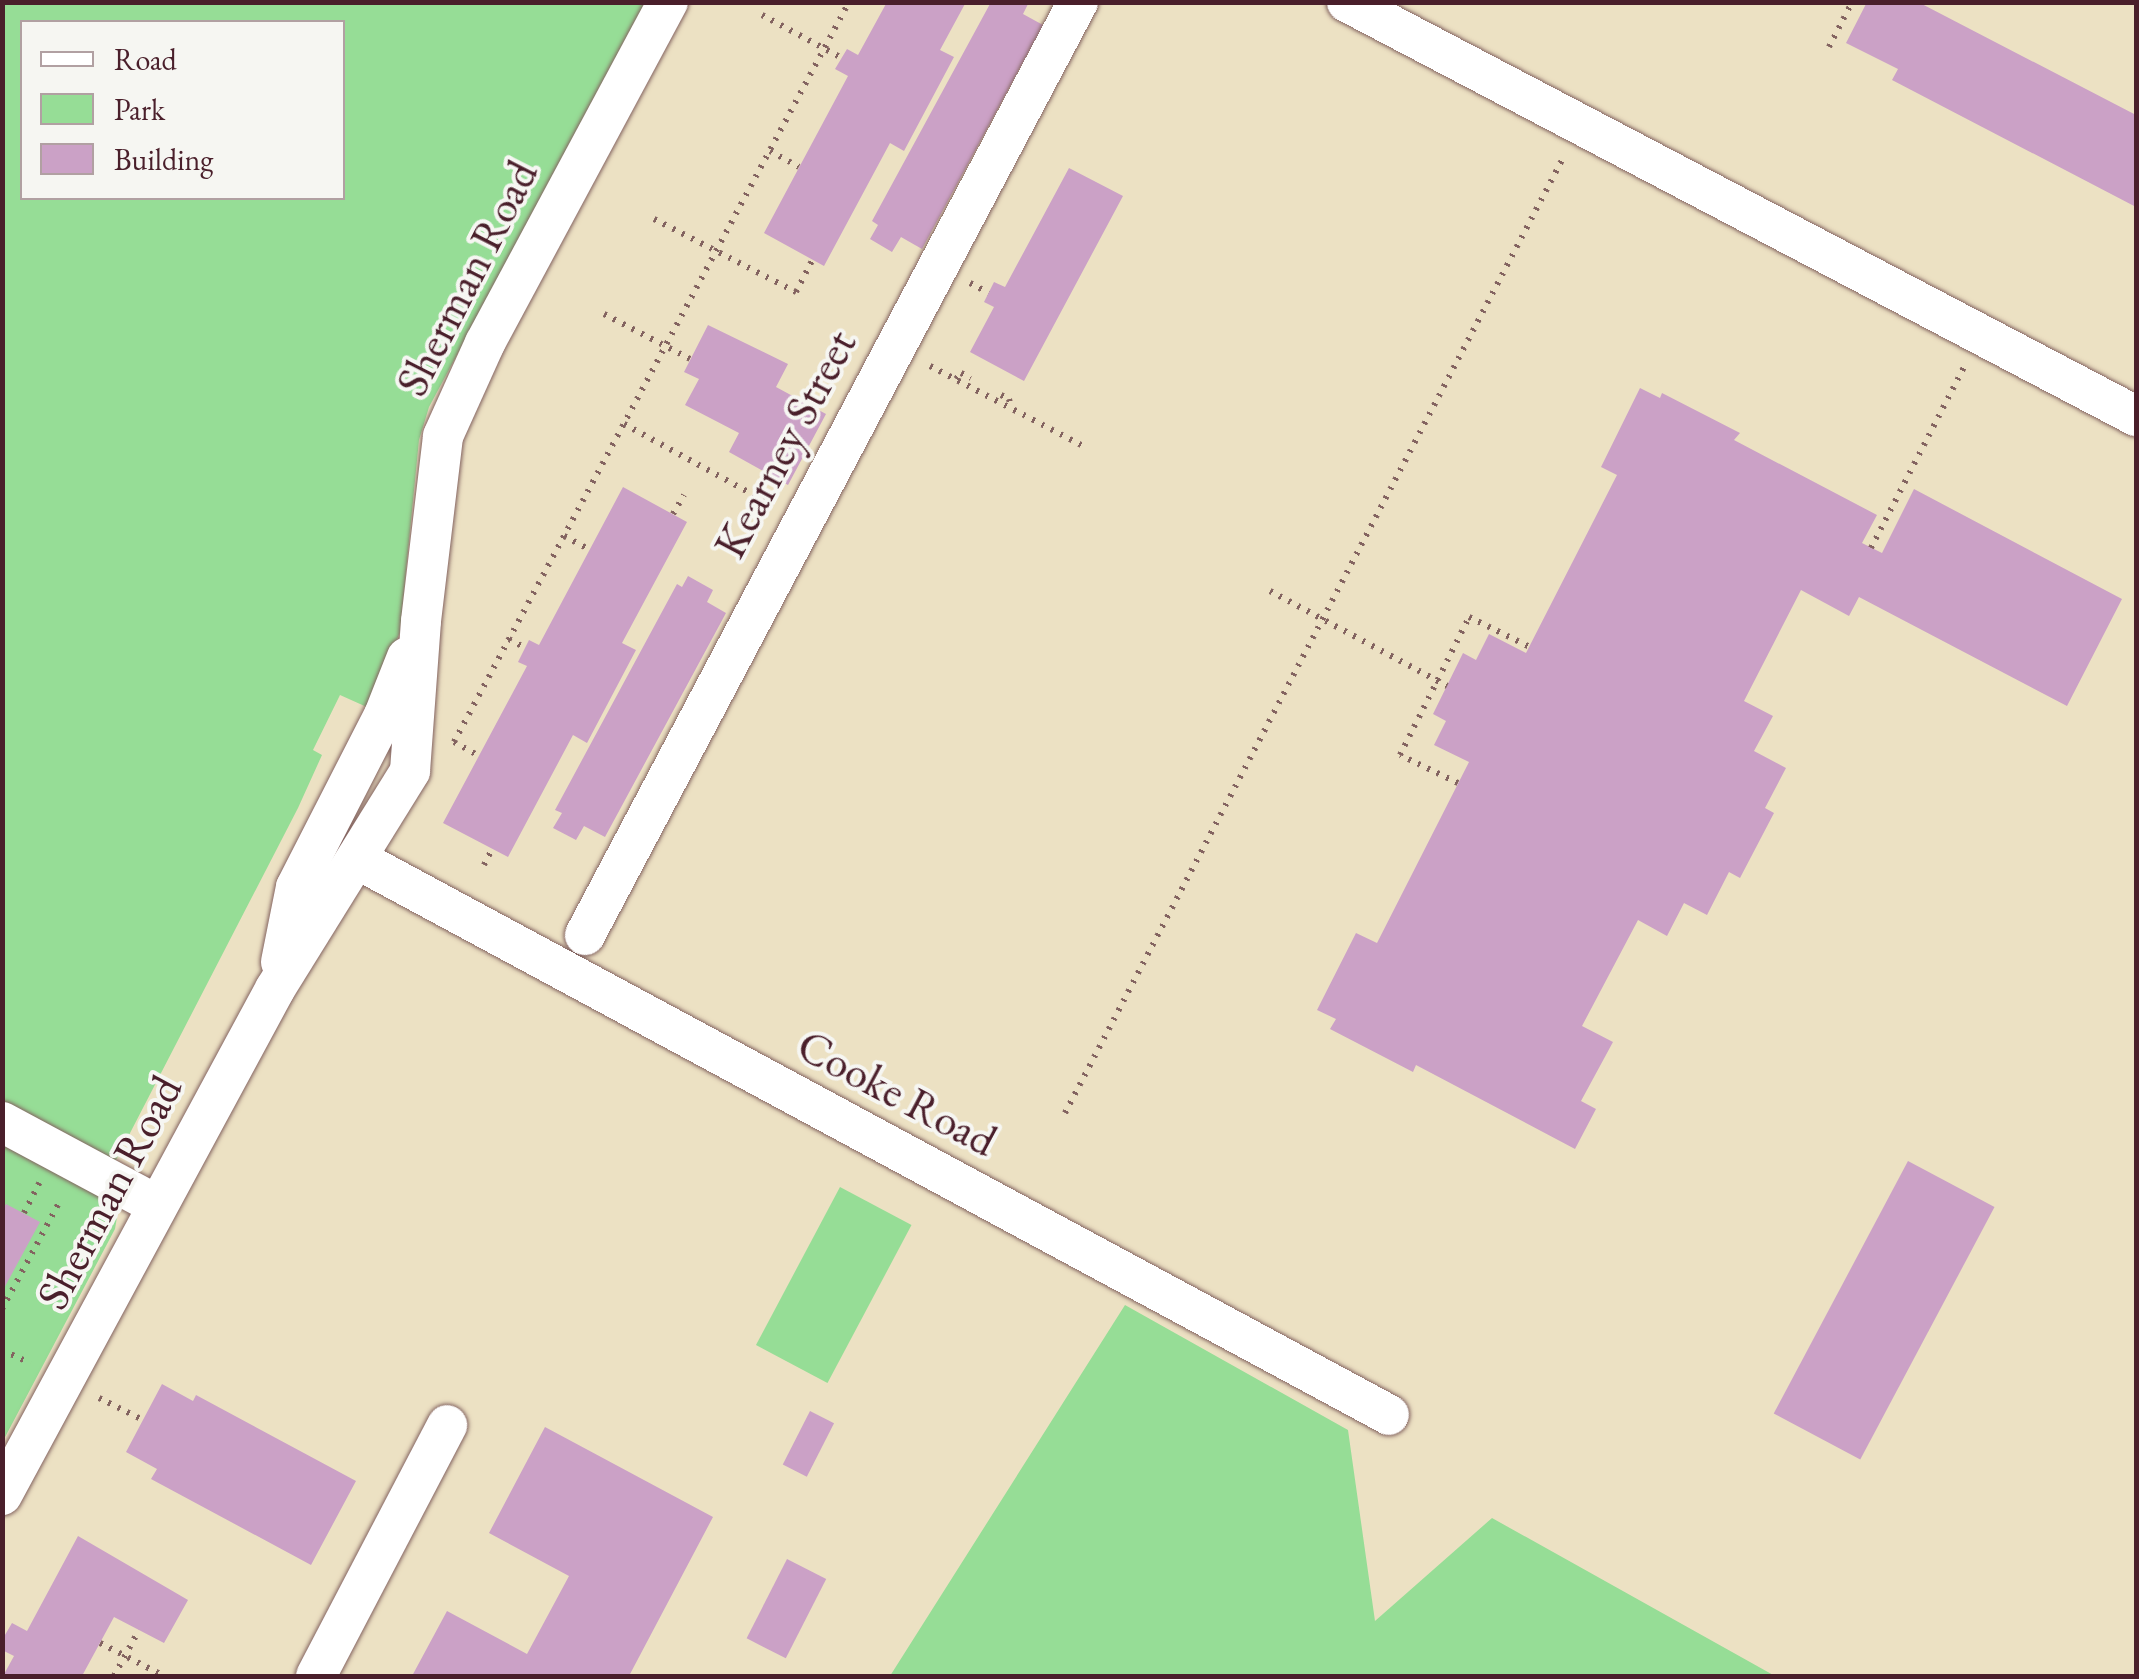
<!DOCTYPE html>
<html>
<head>
<meta charset="utf-8">
<style>
	body { margin:0 }
	#map { position:relative; width:2139px; height:1679px; overflow:hidden; background:#ece1c3; font-family:"EB Garamond",serif }
	div>[style] { position:absolute }
	[style*='--x'] { left:calc(var(--x)*1px); top:calc(var(--y)*1px); width:calc(var(--w)*1px); rotate:calc(var(--a)*1deg) }
	.green>* { inset:0; background:#96dd96; transform-origin:0 0 }
	.building>* { inset:0; background:#cba1c6; transform-origin:0 0 }
	.path>* { height:6px; margin-top:-3px; transform-origin:0; background:repeating-linear-gradient(90deg,#836360 0 2.5px,transparent 0 10.5px) }
	.roads { filter:drop-shadow(0 0 2px #836360) drop-shadow(0 0 2px #836360) }
	.minor>* { height:40px; margin:-20px; padding:0 20px; transform-origin:20px; border-radius:20px; background:#fff }
	span { translate:-50% -50%; white-space:nowrap; text-align:center; line-height:1.15; -webkit-text-stroke:8px #f6f6f2; paint-order:stroke }
	.street-label { font-size:45px; color:#4a1f2b }
	.frame { position:absolute; inset:0; border:5px solid #4a1f2b; pointer-events:none }
	.legend { position:absolute; left:20px; top:20px; width:325px; height:180px; box-sizing:border-box; background:#f6f6f2; border:2px solid #b1a0a2; margin:0; padding:12px 18px; list-style:none; font-size:30px; color:#4a1f2b }
	.legend li { display:flex; align-items:center; gap:20px; height:50px }
	.legend b { width:50px; border:2px solid #b1a0a2 }
</style>
</head>
<body>
<div id="map">
	<div class="green">
		<i style="clip-path:polygon(evenodd,3px 3px,646px 3px,429px 407px,419px 440px,400px 632px,369px 708px,340px 695px,313px 750px,322px 755px,298px 808px,98px 1195px,118px 1211px,115px 1229px,3px 1441px,3px 3px,22px 22px,342px 22px,342px 198px,22px 198px,22px 22px)"></i>
		<i style="left:840px;top:1187px;width:81px;height:179px;rotate:28deg"></i>
		<i style="clip-path:polygon(1125px 1305px,1348px 1430px,1375px 1621px,1492px 1518px,1775px 1676px,890px 1676px)"></i>
	</div>
	<div class="building">
		<i style="clip-path:polygon(887px 2px,966px 2px,940px 50px,954px 57px,904px 151px,890px 143px,824px 266px,764px 233px,848px 76px,835px 69px,847px 49px,858px 55px)"></i>
		<i style="clip-path:polygon(991px 2px,1029px 2px,1023px 14px,1043px 25px,922px 249px,901px 237px,892px 252px,870px 239px,878px 225px,872px 221px)"></i>
		<i style="clip-path:polygon(1867px 2px,1918px 2px,2136px 115px,2136px 207px,1892px 80px,1898px 69px,1846px 43px)"></i>
		<i style="clip-path:polygon(1069px 168px,1123px 196px,1024px 381px,970px 352px,994px 307px,984px 302px,994px 282px,1005px 287px)"></i>
		<i style="clip-path:polygon(708px 325px,788px 364px,776px 387px,826px 414px,788px 485px,729px 452px,739px 433px,685px 405px,699px 379px,684px 372px)"></i>
		<i style="clip-path:polygon(1640px 388px,1660px 398px,1662px 393px,1740px 433px,1734px 440px,1877px 515px,1862px 543px,1882px 553px,1914px 489px,2122px 599px,2067px 706px,1859px 597px,1849px 616px,1801px 590px,1744px 701px,1773px 716px,1754px 751px,1786px 768px,1765px 808px,1774px 813px,1740px 878px,1729px 872px,1707px 915px,1684px 903px,1667px 936px,1638px 920px,1582px 1026px,1613px 1042px,1581px 1101px,1596px 1109px,1575px 1149px,1416px 1065px,1413px 1072px,1330px 1029px,1336px 1019px,1317px 1010px,1356px 933px,1377px 943px,1469px 762px,1434px 745px,1446px 721px,1433px 714px,1463px 653px,1476px 660px,1489px 634px,1526px 653px,1617px 475px,1601px 467px)"></i>
		<i style="clip-path:polygon(623px 487px,687px 522px,622px 643px,636px 650px,587px 743px,573px 735px,508px 857px,443px 823px,527px 666px,518px 662px,529px 640px,539px 645px)"></i>
		<i style="clip-path:polygon(688px 576px,713px 590px,707px 602px,726px 613px,605px 837px,584px 826px,576px 840px,553px 828px,562px 813px,555px 810px,677px 584px,682px 587px)"></i>
		<i style="left:1908px;top:1161px;width:98px;height:286px;rotate:28deg"></i>
		<i style="clip-path:polygon(6px 1204px,40px 1222px,2px 1292px,2px 1211px)"></i>
		<i style="clip-path:polygon(162px 1384px,193px 1401px,196px 1395px,356px 1481px,311px 1565px,151px 1479px,157px 1469px,126px 1452px)"></i>
		<i style="left:810px;top:1411px;width:27px;height:60px;rotate:27deg"></i>
		<i style="clip-path:polygon(545px 1427px,713px 1517px,629px 1676px,412px 1676px,447px 1611px,527px 1654px,569px 1576px,489px 1533px)"></i>
		<i style="clip-path:polygon(78px 1536px,188px 1600px,164px 1643px,114px 1617px,82px 1676px,3px 1676px,14px 1656px,2px 1650px,2px 1640px,12px 1623px,27px 1631px)"></i>
		<i style="left:787px;top:1559px;width:44px;height:89px;rotate:27deg"></i>
	</div>
	<div class="path">
		<i style="--x:762;--y:15;--w:91;--a:28.3"></i>
		<i style="--x:1829;--y:47;--w:51;--a:-62.9"></i>
		<i style="--x:770;--y:151;--w:33;--a:29"></i>
		<i style="--x:654;--y:219;--w:160;--a:27.2"></i>
		<i style="--x:796;--y:292;--w:37;--a:-63"></i>
		<i style="--x:970;--y:283;--w:21;--a:28"></i>
		<i style="--x:604;--y:314;--w:97;--a:27.6"></i>
		<i style="--x:930;--y:366;--w:173;--a:27.6"></i>
		<i style="--x:956;--y:379;--w:8;--a:-50"></i>
		<i style="--x:961;--y:373;--w:11;--a:27"></i>
		<i style="--x:1001;--y:395;--w:9;--a:27"></i>
		<i style="--x:1009;--y:399;--w:9;--a:77"></i>
		<i style="--x:624;--y:424;--w:169;--a:28.7"></i>
		<i style="--x:673;--y:514;--w:22;--a:-60"></i>
		<i style="--x:564;--y:536;--w:30;--a:28"></i>
		<i style="--x:1871;--y:548;--w:203;--a:-62.8"></i>
		<i style="--x:1270;--y:591;--w:201;--a:28.2"></i>
		<i style="--x:509;--y:639;--w:18;--a:29"></i>
		<i style="--x:454;--y:742;--w:839;--a:-61.91"></i>
		<i style="--x:454;--y:742;--w:29;--a:29"></i>
		<i style="--x:1458;--y:783;--w:64;--a:-154.2"></i>
		<i style="--x:1400;--y:755;--w:154;--a:-63.4"></i>
		<i style="--x:1469;--y:617;--w:68;--a:26.2"></i>
		<i style="--x:484;--y:865;--w:18;--a:-63"></i>
		<i style="--x:1065;--y:1113;--w:1079;--a:-62.46"></i>
		<i style="--x:24;--y:1213;--w:34;--a:-63"></i>
		<i style="--x:2;--y:1309;--w:125;--a:-61.8"></i>
		<i style="--x:2;--y:1350;--w:31;--a:25"></i>
		<i style="--x:99;--y:1398;--w:49;--a:26.6"></i>
		<i style="--x:2;--y:1635;--w:3;--a:18"></i>
		<i style="--x:100;--y:1643;--w:72;--a:27.3"></i>
		<i style="--x:114;--y:1676;--w:52;--a:-61.5"></i>
	</div>
	<div class="roads">
		<div class="minor">
			<i style="--x:1347;--y:2;--w:891;--a:27.69"></i>
			<i style="--x:357;--y:859;--w:1172;--a:28.31"></i>
			<i style="--x:585;--y:935;--w:1055;--a:-62.15"></i>
			<i style="--x:281;--y:962;--w:76;--a:-78.7"></i>
			<i style="--x:296;--y:887;--w:193;--a:-62.9"></i>
			<i style="--x:384;--y:715;--w:62;--a:-68.4"></i>
			<i style="--x:2;--y:1122;--w:176;--a:28.2"></i>
			<i style="--x:2;--y:1495;--w:575;--a:-61.65"></i>
			<i style="--x:275;--y:989;--w:256;--a:-58.2"></i>
			<i style="--x:410;--y:771;--w:150;--a:-85.8"></i>
			<i style="--x:421;--y:621;--w:186;--a:-83.2"></i>
			<i style="--x:443;--y:436;--w:102;--a:-65.7"></i>
			<i style="--x:485;--y:343;--w:387;--a:-61.8"></i>
			<i style="--x:316;--y:1676;--w:283;--a:-62.4"></i>
		</div>
	</div>
	<div class="street-label">
		<span style="left:467px;top:278px;rotate:-63deg">Sherman Road</span>
		<span style="left:785px;top:444px;rotate:-62deg">Kearney Street</span>
		<span style="left:897px;top:1093px;rotate:28deg">Cooke Road</span>
		<span style="left:109px;top:1192px;rotate:-62deg">Sherman Road</span>
	</div>
	<div class="frame"></div>
	<ul class="legend">
	<li><b style="height:12px;background:#fff"></b>Road</li>
	<li><b style="height:28px;background:#96dd96"></b>Park</li>
	<li><b style="height:28px;background:#cba1c6"></b>Building</li>
	</ul>
</div>
</body>
</html>
